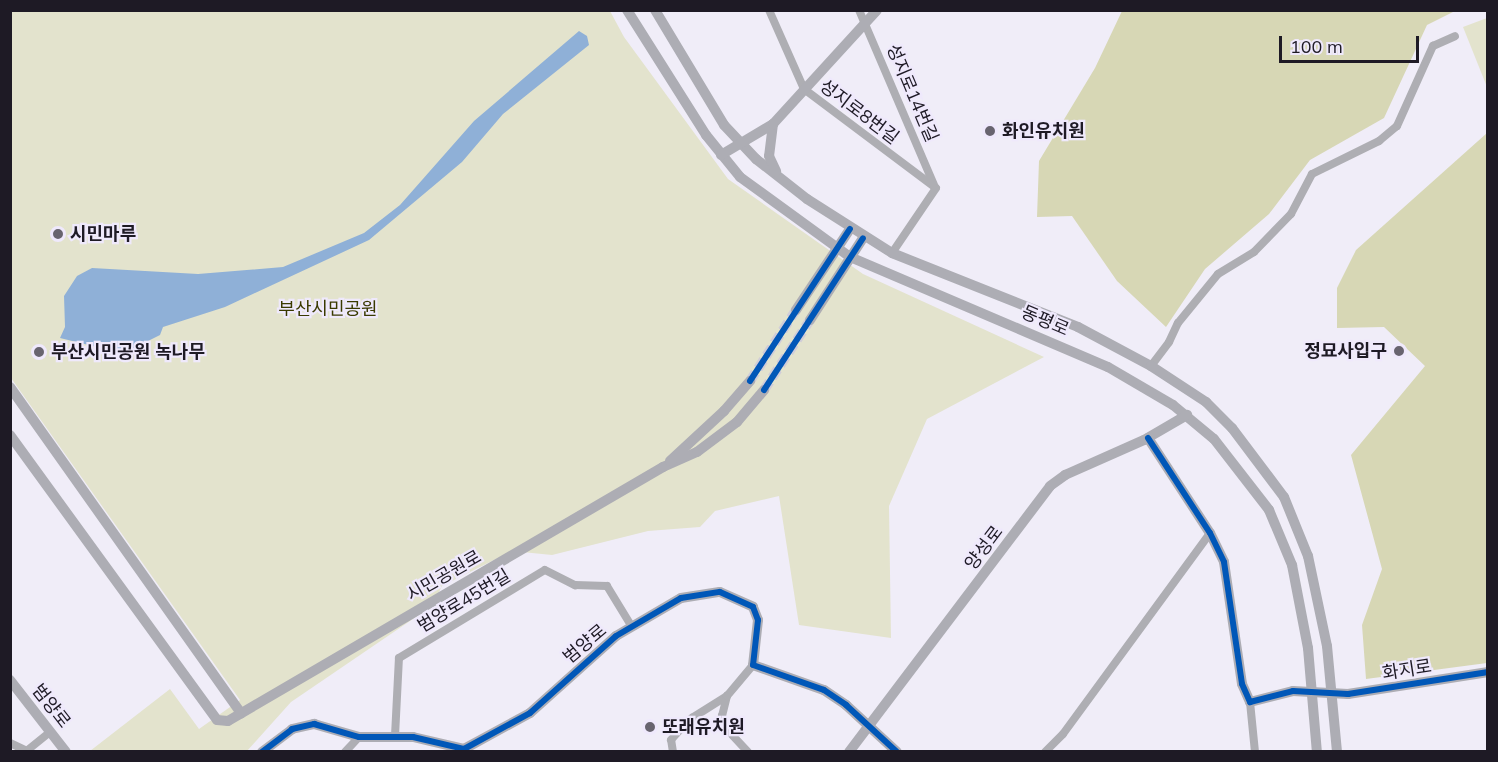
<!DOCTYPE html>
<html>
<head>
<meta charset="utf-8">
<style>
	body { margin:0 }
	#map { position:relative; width:1498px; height:762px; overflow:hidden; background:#f0edf8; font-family:Mulish,"Noto Sans KR",sans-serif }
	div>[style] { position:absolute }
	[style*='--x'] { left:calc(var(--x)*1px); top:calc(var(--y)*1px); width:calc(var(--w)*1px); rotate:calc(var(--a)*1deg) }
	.green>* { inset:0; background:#e3e3cd }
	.forest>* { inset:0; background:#d7d7b5 }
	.water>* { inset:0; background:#8fb0d7 }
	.secondary-tunnel>* { height:10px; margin-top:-5px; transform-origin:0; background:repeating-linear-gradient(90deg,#d0cdd8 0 10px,transparent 0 15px) }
	.street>* { height:8px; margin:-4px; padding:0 4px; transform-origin:4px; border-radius:4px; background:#aeaeb3 }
	.secondary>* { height:10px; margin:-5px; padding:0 5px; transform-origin:5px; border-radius:5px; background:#adadb4 }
	.cycleway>* { height:6px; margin:-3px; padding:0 3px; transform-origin:3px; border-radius:3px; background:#0057b8 }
	.dots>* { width:16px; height:16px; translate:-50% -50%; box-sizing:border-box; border:3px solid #efe9fc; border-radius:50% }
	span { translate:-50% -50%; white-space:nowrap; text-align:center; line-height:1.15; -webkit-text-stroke:4.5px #efe9fc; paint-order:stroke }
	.street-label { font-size:18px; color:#1e1a25 }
	.poi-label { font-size:18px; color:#1e1a25; font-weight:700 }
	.left { translate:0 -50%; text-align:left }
	.right { translate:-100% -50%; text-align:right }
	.park-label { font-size:18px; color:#3a3a00 }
	.frame { position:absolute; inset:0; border:12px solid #1e1a25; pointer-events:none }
	.scale { position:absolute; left:1279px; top:36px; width:140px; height:27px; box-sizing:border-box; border:3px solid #1e1a25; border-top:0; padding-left:8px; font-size:18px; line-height:21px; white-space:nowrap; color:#1e1a25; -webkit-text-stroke:4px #efe9fc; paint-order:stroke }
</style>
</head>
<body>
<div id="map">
	<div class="green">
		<i style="clip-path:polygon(10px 11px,610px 11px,624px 37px,728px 179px,863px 274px,1044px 357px,927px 419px,889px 506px,891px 638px,799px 625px,779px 496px,715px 511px,700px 527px,648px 531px,552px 555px,512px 551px,442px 586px,432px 606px,291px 702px,247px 751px,90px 751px,170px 689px,199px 729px,240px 700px,11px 378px)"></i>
		<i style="clip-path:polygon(1487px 18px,1487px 87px,1463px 27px)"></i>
	</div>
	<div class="forest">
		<i style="clip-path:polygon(1122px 11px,1122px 10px,1455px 11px,1427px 25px,1384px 118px,1310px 160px,1269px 214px,1205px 269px,1166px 327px,1117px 281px,1072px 216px,1037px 217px,1039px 161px,1095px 68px)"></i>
		<i style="clip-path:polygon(1487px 133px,1487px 663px,1366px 679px,1362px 625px,1382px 569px,1351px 455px,1425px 366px,1384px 327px,1337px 328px,1337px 288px,1356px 250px)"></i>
	</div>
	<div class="water">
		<i style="clip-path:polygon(579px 31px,587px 36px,589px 45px,503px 114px,462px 162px,369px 240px,225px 307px,163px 327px,160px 335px,132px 349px,105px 349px,60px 338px,65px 327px,64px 296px,77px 276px,92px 268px,198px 274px,283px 267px,364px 233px,400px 205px,474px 121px)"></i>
	</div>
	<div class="secondary-tunnel">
		<i style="--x:750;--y:381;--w:85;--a:-57.1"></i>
		<i style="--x:764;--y:390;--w:84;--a:-56.7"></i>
	</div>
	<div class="street">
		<i style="--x:769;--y:10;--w:86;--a:66.1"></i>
		<i style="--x:804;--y:89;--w:165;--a:36.9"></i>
		<i style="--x:859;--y:10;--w:193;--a:66.8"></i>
		<i style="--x:892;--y:253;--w:78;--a:-55.9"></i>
		<i style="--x:1151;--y:366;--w:30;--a:-53"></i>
		<i style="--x:1169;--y:342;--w:21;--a:-65"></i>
		<i style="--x:1178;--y:323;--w:63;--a:-50.8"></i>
		<i style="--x:1218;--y:274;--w:42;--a:-31.4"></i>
		<i style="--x:1254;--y:252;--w:53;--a:-45.8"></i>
		<i style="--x:1291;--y:214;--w:45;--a:-62.3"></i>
		<i style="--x:1312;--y:174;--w:75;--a:-26.2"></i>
		<i style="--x:1379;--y:141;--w:23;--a:-40"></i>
		<i style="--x:1397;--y:126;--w:88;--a:-65.8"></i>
		<i style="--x:1433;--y:46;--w:24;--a:-24"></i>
		<i style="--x:1250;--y:702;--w:50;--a:84.3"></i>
		<i style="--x:395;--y:736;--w:78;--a:-87.1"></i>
		<i style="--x:399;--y:658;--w:170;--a:-31.1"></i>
		<i style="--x:545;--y:570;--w:34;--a:27"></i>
		<i style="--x:575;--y:585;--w:32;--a:2"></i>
		<i style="--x:607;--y:586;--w:48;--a:58.6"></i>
		<i style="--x:10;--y:743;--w:21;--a:25"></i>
		<i style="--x:29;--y:749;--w:27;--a:-39"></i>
		<i style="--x:345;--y:752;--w:21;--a:-47"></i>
		<i style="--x:673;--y:752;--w:12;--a:-99"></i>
		<i style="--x:671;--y:740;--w:8;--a:-50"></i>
		<i style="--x:676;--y:734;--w:23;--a:-45"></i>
		<i style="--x:692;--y:718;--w:41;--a:-32.2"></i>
		<i style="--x:748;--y:752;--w:33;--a:-133"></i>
		<i style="--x:726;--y:728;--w:13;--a:-108"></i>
		<i style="--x:722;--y:716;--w:21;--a:-76"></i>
		<i style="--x:727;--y:696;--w:40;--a:-50"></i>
		<i style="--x:1045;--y:752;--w:25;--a:-45"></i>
		<i style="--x:1063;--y:734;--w:249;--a:-53.8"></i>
	</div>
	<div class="secondary">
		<i style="--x:627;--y:10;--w:148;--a:57.7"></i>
		<i style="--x:706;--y:135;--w:54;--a:51"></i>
		<i style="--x:740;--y:177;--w:136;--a:36"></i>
		<i style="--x:850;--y:257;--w:280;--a:23.1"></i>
		<i style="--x:1108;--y:367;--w:75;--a:30.3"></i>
		<i style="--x:1173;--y:405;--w:53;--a:39.7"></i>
		<i style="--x:1214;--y:439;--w:90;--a:52.2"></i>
		<i style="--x:1269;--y:510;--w:60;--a:67.3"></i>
		<i style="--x:1292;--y:565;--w:85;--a:79.1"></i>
		<i style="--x:1308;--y:648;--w:104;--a:85.1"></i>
		<i style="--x:655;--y:10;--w:134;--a:59"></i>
		<i style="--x:724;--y:125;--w:47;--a:46.7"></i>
		<i style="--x:756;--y:159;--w:65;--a:38.1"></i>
		<i style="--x:807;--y:199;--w:101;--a:32.4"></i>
		<i style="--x:892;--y:253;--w:200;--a:21.7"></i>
		<i style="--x:1078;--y:327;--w:83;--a:28.1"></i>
		<i style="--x:1151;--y:366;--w:66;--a:33.2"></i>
		<i style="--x:1206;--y:402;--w:37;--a:45"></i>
		<i style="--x:1232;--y:428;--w:86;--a:53"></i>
		<i style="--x:1284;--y:497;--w:64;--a:67.9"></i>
		<i style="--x:1308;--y:556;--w:92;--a:78.1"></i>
		<i style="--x:1327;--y:646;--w:106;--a:84.6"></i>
		<i style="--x:773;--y:124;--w:32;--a:97"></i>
		<i style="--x:769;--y:156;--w:17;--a:65"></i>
		<i style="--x:721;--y:155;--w:61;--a:-30.8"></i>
		<i style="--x:773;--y:124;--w:154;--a:-47.6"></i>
		<i style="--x:796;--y:310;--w:97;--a:-56.3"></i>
		<i style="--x:810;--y:320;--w:98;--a:-57.1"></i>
		<i style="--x:10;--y:387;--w:400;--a:54.7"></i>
		<i style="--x:10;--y:435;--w:352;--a:54"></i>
		<i style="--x:217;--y:720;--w:11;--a:5"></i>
		<i style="--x:228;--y:721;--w:504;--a:-30.28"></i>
		<i style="--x:663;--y:467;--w:37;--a:-24"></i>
		<i style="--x:697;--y:452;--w:50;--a:-36.9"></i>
		<i style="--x:737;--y:422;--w:42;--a:-49.8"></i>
		<i style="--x:1148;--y:438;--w:113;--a:56.9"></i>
		<i style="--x:1210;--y:533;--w:32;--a:64"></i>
		<i style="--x:1224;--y:562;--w:123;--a:81.6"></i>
		<i style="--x:1242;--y:684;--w:20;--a:66"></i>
		<i style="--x:1250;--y:702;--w:44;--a:-14.3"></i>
		<i style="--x:1293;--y:691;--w:55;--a:3.1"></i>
		<i style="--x:1348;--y:694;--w:142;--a:-8.9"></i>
		<i style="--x:670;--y:461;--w:74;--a:-42.8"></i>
		<i style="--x:724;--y:411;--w:40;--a:-49"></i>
		<i style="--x:10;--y:680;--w:91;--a:52.1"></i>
		<i style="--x:262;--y:752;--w:38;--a:-37"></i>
		<i style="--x:292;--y:729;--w:23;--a:-13"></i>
		<i style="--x:314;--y:724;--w:47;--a:16.1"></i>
		<i style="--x:359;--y:737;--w:54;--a:0"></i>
		<i style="--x:413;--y:737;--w:52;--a:13.2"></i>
		<i style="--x:464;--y:749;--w:75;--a:-28.6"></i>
		<i style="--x:530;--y:713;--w:115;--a:-41.8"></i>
		<i style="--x:616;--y:636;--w:75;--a:-30.3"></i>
		<i style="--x:681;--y:598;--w:39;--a:-9"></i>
		<i style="--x:720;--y:592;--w:36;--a:24"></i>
		<i style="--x:753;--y:607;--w:14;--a:69"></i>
		<i style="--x:758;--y:620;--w:45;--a:96.3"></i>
		<i style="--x:753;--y:665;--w:75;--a:19.4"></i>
		<i style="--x:824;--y:690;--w:27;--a:34"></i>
		<i style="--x:846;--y:705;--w:69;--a:42.7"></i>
		<i style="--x:849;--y:752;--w:333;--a:-52.9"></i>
		<i style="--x:1050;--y:486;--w:19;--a:-36"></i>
		<i style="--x:1065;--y:475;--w:86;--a:-23.9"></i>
		<i style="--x:1144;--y:440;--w:50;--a:-30.2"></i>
	</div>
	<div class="cycleway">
		<i style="--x:750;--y:381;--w:182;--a:-56.7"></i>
		<i style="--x:764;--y:390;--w:181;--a:-56.9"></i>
		<i style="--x:1148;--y:438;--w:113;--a:56.9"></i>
		<i style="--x:1210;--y:533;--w:32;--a:64"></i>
		<i style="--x:1224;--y:562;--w:123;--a:81.6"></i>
		<i style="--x:1242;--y:684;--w:20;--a:66"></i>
		<i style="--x:1250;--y:702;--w:44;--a:-14.3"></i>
		<i style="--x:1293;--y:691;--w:55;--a:3.1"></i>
		<i style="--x:1348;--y:694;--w:142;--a:-8.9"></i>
		<i style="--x:262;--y:752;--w:38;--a:-37"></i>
		<i style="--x:292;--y:729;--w:23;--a:-13"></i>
		<i style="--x:314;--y:724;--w:47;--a:16.1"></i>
		<i style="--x:359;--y:737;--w:54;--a:0"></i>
		<i style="--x:413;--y:737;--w:52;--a:13.2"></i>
		<i style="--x:464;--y:749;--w:75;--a:-28.6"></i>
		<i style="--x:530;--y:713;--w:115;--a:-41.8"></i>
		<i style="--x:616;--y:636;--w:75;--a:-30.3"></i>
		<i style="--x:681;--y:598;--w:39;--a:-9"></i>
		<i style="--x:720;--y:592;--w:36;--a:24"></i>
		<i style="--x:753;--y:607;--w:14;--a:69"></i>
		<i style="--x:758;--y:620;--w:45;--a:96.3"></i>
		<i style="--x:753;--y:665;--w:75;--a:19.4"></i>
		<i style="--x:824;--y:690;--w:27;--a:34"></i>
		<i style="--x:846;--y:705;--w:69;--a:42.7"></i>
	</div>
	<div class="dots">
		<i style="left:990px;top:131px;background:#68646f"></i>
		<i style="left:58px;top:234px;background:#68646f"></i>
		<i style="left:1399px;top:351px;background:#68646f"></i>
		<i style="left:39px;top:352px;background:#68646f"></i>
		<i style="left:650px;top:727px;background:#68646f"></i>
	</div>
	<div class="street-label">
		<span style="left:912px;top:93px;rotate:67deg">성지로14번길</span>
		<span style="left:859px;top:112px;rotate:37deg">성지로8번길</span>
		<span style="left:1045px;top:321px;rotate:23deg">동평로</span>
		<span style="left:984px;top:548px;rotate:-53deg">양성로</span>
		<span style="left:444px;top:576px;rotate:-30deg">시민공원로</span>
		<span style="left:464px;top:601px;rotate:-31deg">범양로45번길</span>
		<span style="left:585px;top:644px;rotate:-40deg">범양로</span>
		<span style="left:1407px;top:670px;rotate:-9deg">화지로</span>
		<span style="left:51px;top:706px;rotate:52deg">범양로</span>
	</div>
	<div class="poi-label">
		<span class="left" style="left:1002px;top:131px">화인유치원</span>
		<span class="left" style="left:70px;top:234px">시민마루</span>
		<span class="right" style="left:1387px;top:351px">정묘사입구</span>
		<span class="left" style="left:51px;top:352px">부산시민공원 녹나무</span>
		<span class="left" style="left:662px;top:727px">또래유치원</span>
	</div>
	<div class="park-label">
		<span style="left:328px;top:309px">부산시민공원</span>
	</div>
	<div class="frame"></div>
	<div class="scale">100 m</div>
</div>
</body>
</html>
